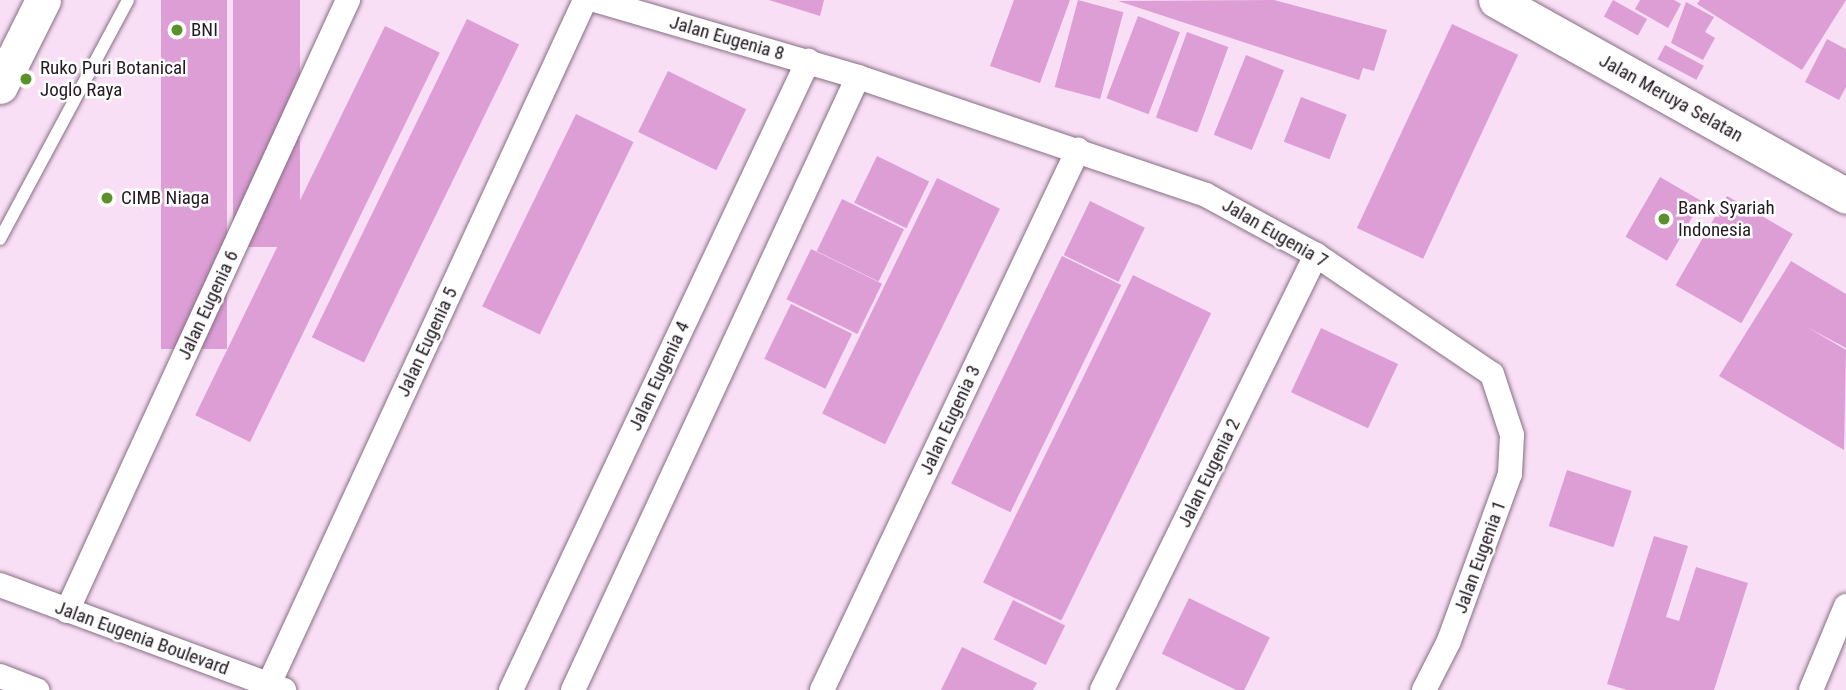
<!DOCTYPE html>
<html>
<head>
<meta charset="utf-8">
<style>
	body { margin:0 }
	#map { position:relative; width:1846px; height:690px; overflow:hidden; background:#f9dff5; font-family:"Roboto Condensed",sans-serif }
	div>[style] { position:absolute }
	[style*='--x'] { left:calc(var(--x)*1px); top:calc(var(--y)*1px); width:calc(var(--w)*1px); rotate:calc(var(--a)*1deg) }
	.building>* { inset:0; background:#dd9ed6; transform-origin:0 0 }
	.roads { filter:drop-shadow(0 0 2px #866f83) drop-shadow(0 0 2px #866f83) }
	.lane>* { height:12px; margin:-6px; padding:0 6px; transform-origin:6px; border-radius:6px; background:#fff }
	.street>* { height:24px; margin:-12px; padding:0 12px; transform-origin:12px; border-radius:12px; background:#fff }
	.secondary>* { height:35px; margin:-17.5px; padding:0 17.5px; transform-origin:17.5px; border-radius:17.5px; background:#fff }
	.dots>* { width:19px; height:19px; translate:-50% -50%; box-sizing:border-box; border:4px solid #fff; border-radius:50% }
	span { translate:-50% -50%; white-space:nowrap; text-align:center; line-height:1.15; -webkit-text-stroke:5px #fff; paint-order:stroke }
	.poi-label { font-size:19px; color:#231a22 }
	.left { translate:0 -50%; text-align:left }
	.street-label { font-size:19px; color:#231a22 }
</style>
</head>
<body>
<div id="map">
	<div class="building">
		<i style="left:161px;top:0;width:66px;height:349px"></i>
		<i style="left:233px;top:0;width:67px;height:247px"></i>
		<i style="clip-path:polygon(769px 0,824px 0,820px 16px)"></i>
		<i style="clip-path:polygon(1014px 0,1070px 0,1040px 83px,990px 66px)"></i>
		<i style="left:1078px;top:0;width:47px;height:90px;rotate:15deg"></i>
		<i style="clip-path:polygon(1274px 0,1387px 30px,1374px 71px,1363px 68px,1359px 80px,1118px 1px)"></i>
		<i style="left:1613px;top:0;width:39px;height:19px;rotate:29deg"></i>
		<i style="clip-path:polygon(1640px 0,1674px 0,1681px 4px,1668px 28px,1635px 9px)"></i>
		<i style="clip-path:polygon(1700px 0,1846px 0,1802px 70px,1697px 4px)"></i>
		<i style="clip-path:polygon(1686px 2px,1714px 17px,1705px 32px,1715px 38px,1703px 60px,1671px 43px)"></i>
		<i style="left:1138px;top:16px;width:45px;height:88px;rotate:21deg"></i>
		<i style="left:467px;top:19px;width:58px;height:354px;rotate:26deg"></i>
		<i style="left:1452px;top:24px;width:73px;height:225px;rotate:25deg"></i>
		<i style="left:385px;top:26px;width:61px;height:433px;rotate:26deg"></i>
		<i style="left:1187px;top:32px;width:44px;height:91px;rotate:20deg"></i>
		<i style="clip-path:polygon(1827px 39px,1846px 49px,1846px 87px,1839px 100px,1805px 82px)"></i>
		<i style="left:1665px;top:45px;width:44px;height:16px;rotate:28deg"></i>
		<i style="left:1246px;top:55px;width:41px;height:86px;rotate:22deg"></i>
		<i style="left:668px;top:71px;width:87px;height:68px;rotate:26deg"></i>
		<i style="left:1301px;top:97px;width:49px;height:48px;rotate:21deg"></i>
		<i style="left:576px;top:114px;width:64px;height:214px;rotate:26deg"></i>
		<i style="left:877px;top:156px;width:58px;height:52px;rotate:26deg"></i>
		<i style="left:1660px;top:177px;width:48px;height:69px;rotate:30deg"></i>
		<i style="left:937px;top:178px;width:70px;height:262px;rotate:26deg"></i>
		<i style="left:1727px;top:196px;width:76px;height:103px;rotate:30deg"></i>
		<i style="left:842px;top:199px;width:69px;height:58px;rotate:26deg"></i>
		<i style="left:1090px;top:201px;width:61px;height:60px;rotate:26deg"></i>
		<i style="left:811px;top:249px;width:79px;height:56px;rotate:26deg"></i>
		<i style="left:1062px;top:256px;width:66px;height:253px;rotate:26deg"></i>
		<i style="clip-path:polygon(1791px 261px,1846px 294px,1846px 348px,1807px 327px,1846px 350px,1844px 450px,1719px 376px)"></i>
		<i style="left:1133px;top:275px;width:87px;height:342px;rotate:26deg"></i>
		<i style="left:791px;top:304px;width:68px;height:61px;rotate:26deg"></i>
		<i style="left:1321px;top:328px;width:85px;height:71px;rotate:25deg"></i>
		<i style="left:1567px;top:470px;width:68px;height:59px;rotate:18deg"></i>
		<i style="clip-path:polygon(1654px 536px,1688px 546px,1666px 617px,1679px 621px,1696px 567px,1748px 583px,1714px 690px,1627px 690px,1607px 684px)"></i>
		<i style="left:1189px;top:598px;width:90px;height:62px;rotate:26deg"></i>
		<i style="left:1013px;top:600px;width:58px;height:44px;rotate:26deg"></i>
		<i style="clip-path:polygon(962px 647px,1037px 683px,1033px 690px,941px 690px)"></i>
	</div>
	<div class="roads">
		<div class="lane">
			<i style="--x:0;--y:239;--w:271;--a:-61.8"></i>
		</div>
		<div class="street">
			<i style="--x:595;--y:0;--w:274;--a:16.3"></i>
			<i style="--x:858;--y:77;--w:367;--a:18.7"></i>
			<i style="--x:1206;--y:195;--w:125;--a:28.6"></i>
			<i style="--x:1316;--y:255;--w:212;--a:34.1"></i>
			<i style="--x:1492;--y:374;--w:64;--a:71.8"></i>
			<i style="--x:1512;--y:435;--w:39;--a:93"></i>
			<i style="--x:1510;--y:474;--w:178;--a:110.1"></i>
			<i style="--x:1449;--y:641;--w:55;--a:117"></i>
			<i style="--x:0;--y:585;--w:303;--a:20.3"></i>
			<i style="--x:67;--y:611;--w:673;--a:-65.3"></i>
			<i style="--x:0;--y:676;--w:40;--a:21"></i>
			<i style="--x:269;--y:684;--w:753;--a:-65.2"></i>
			<i style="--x:511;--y:690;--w:696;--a:-64.72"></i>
			<i style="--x:573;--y:690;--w:676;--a:-65.07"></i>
			<i style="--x:822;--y:690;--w:598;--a:-64.64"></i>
			<i style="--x:1102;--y:690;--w:485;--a:-63.8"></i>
			<i style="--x:1811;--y:690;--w:91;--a:-67.4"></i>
		</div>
		<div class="secondary">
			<i style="--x:1496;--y:0;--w:401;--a:29.2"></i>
			<i style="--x:0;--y:86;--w:96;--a:-63.4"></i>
		</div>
	</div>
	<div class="dots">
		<i style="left:177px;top:30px;background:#5b912b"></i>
		<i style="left:26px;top:79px;background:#5b912b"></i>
		<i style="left:107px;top:198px;background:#5b912b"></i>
		<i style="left:1664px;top:219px;background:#5b912b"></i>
	</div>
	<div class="poi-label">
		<span class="left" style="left:191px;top:30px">BNI</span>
		<span class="left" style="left:40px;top:79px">Ruko Puri Botanical<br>Joglo Raya</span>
		<span class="left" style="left:121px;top:198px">CIMB Niaga</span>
		<span class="left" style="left:1678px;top:219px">Bank Syariah<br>Indonesia</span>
	</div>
	<div class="street-label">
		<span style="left:727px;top:38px;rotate:16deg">Jalan Eugenia 8</span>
		<span style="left:1671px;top:98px;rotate:29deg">Jalan Meruya Selatan</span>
		<span style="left:1275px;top:233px;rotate:30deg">Jalan Eugenia 7</span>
		<span style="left:208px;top:305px;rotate:-65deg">Jalan Eugenia 6</span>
		<span style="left:427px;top:342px;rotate:-65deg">Jalan Eugenia 5</span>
		<span style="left:659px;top:376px;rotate:-65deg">Jalan Eugenia 4</span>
		<span style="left:950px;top:420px;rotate:-65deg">Jalan Eugenia 3</span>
		<span style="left:1209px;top:473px;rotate:-64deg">Jalan Eugenia 2</span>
		<span style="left:1480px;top:557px;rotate:-70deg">Jalan Eugenia 1</span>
		<span style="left:142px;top:638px;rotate:20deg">Jalan Eugenia Boulevard</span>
	</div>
</div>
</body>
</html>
